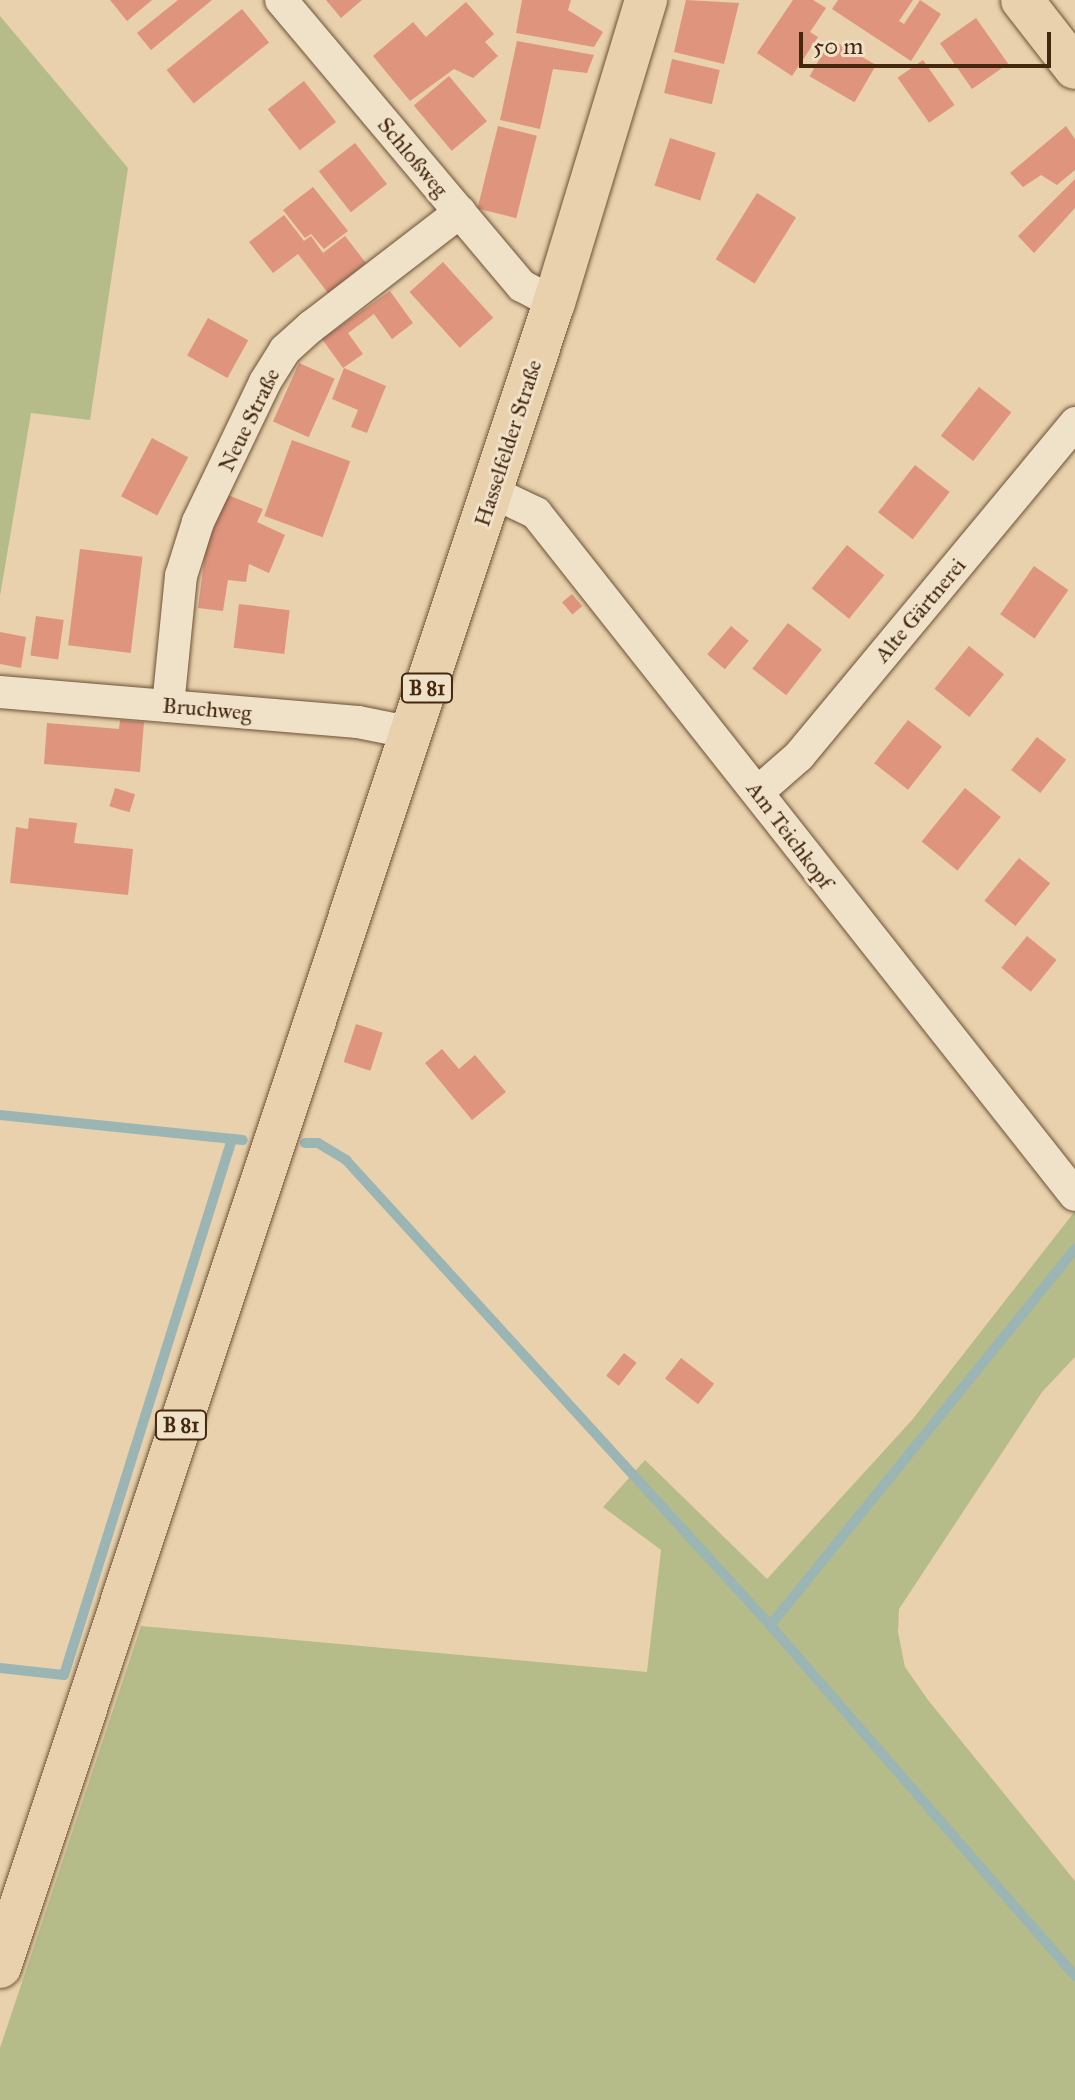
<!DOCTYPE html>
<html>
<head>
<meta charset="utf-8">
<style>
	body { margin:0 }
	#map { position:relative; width:1075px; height:2100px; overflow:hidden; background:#e8d1ac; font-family:"IM FELL Great Primer",serif }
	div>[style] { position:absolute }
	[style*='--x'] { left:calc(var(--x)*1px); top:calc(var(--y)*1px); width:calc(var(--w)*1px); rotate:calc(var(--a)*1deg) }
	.green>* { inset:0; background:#b6bc89 }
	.stream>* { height:10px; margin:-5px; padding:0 5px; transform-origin:5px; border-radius:5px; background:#9bb5b4 }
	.building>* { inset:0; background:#df947e; transform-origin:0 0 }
	.roads { filter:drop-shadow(0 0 2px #6d5236) drop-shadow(0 0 2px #6d5236) }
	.minor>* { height:32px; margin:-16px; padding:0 16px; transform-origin:16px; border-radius:16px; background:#f0e1c9 }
	.major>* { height:42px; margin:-21px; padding:0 21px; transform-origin:21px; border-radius:21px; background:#e8d1ac }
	span { translate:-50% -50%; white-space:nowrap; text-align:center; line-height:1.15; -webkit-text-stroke:6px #f0e1c9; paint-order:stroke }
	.shield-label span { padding:2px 6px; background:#f0e1c9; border:2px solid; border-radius:6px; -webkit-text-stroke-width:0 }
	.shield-label { font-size:20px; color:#44280e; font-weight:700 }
	.street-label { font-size:22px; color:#44280e }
	.scale { position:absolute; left:799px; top:32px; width:252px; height:36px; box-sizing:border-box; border:4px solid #44280e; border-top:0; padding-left:10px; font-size:24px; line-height:28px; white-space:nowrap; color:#44280e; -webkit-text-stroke:6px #f0e1c9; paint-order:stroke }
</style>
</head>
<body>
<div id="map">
	<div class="green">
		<i style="clip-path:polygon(0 16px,128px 168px,90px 420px,31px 413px,0 596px)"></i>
		<i style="clip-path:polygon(1075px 1211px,1075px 1357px,1042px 1392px,899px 1609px,898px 1632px,905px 1667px,928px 1700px,1075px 1881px,1075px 2100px,0 2100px,0 2048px,141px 1626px,647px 1672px,661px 1550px,603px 1507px,645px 1460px,767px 1579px,912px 1420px)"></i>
	</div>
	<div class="stream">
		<i style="--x:0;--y:1115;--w:244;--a:5.9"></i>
		<i style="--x:305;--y:1143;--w:13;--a:0"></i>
		<i style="--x:318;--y:1143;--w:33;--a:31"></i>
		<i style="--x:346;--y:1160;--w:629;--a:47.64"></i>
		<i style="--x:1075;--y:1249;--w:484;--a:129"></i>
		<i style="--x:770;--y:1625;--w:465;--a:49"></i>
		<i style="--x:0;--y:1668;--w:64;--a:6.2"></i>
		<i style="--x:64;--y:1675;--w:562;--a:-72.6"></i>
	</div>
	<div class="building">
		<i style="clip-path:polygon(110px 0,152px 0,127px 21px)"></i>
		<i style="clip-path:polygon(178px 0,212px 0,151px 50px,137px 33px)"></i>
		<i style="clip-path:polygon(326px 0,362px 0,341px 18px)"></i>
		<i style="clip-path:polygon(522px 0,571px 0,568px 10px,603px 32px,594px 47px,516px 33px)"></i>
		<i style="clip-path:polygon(686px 0,739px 3px,724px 64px,674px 52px)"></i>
		<i style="clip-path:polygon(793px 0,813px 0,826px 8px,810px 32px,818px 37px,792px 76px,757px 53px)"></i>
		<i style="clip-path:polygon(838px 0,913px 0,899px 21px,904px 24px,920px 0,941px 14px,911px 61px,832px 9px)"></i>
		<i style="clip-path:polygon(466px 2px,494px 34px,485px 42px,498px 56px,473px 78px,454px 69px,410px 101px,373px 56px,413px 22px,426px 37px)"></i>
		<i style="left:242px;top:9px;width:43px;height:97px;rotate:51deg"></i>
		<i style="left:976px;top:18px;width:56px;height:44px;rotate:55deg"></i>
		<i style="left:831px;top:39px;width:52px;height:43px;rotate:30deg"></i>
		<i style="clip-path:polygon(517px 41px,594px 55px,587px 73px,553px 69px,540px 129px,500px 120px)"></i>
		<i style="left:672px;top:59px;width:49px;height:35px;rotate:13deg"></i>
		<i style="left:923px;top:60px;width:55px;height:31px;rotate:55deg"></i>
		<i style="left:449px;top:76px;width:59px;height:46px;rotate:50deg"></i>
		<i style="left:304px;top:81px;width:52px;height:46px;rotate:52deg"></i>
		<i style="left:498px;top:126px;width:40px;height:85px;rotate:14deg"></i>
		<i style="clip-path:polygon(1066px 126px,1075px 139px,1075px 170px,1057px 185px,1041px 175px,1023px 187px,1010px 173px)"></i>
		<i style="left:670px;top:138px;width:48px;height:50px;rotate:18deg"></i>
		<i style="left:355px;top:143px;width:52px;height:46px;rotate:52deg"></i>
		<i style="clip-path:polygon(1075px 179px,1075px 208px,1034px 253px,1018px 236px)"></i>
		<i style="clip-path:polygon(313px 187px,348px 231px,324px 249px,311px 234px,305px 238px,283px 210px)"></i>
		<i style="left:757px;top:193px;width:46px;height:78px;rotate:32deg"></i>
		<i style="clip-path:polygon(284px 215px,304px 241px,311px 236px,323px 253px,345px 236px,366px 263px,328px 293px,298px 254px,273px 273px,249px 242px)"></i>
		<i style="left:443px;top:262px;width:75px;height:45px;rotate:48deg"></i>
		<i style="clip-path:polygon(390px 291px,413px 323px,392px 339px,374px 314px,348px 333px,363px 354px,343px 368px,322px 339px)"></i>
		<i style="left:208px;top:318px;width:46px;height:43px;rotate:29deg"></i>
		<i style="left:299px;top:363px;width:39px;height:64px;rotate:24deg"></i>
		<i style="clip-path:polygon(344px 368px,386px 386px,367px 433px,351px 427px,358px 410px,332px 399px)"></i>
		<i style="left:979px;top:387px;width:41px;height:62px;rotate:38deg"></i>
		<i style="left:152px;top:438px;width:41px;height:66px;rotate:28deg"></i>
		<i style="left:292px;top:440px;width:62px;height:81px;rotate:20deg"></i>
		<i style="left:915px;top:465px;width:44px;height:60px;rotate:38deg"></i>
		<i style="clip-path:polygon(228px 495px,263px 509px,257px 522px,285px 535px,269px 573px,249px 564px,246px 582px,228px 580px,223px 611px,198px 608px,206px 546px)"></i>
		<i style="left:847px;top:545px;width:48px;height:56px;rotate:39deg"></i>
		<i style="left:80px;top:549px;width:63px;height:97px;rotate:7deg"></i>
		<i style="left:1034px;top:566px;width:42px;height:59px;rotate:35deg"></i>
		<i style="left:572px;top:594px;width:16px;height:13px;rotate:50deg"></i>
		<i style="left:239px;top:604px;width:51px;height:44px;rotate:7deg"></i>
		<i style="left:36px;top:616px;width:28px;height:40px;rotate:8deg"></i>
		<i style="left:788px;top:623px;width:43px;height:58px;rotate:38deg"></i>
		<i style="left:731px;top:626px;width:23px;height:37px;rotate:40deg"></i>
		<i style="clip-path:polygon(0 632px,26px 637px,21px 668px,0 664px)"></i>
		<i style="left:969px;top:646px;width:45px;height:55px;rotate:39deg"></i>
		<i style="clip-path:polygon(120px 720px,144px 722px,140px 772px,44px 764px,47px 723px,119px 729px)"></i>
		<i style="left:908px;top:720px;width:43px;height:55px;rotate:38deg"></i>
		<i style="left:1037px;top:737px;width:37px;height:42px;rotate:38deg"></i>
		<i style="left:115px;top:788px;width:21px;height:19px;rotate:17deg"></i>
		<i style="left:965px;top:788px;width:46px;height:69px;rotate:39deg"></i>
		<i style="clip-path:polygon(29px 818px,77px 823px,74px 843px,133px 849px,128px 895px,10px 883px,16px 827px,28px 829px)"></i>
		<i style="left:1019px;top:858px;width:40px;height:55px;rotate:39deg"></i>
		<i style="left:1027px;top:936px;width:38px;height:41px;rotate:39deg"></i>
		<i style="left:356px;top:1024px;width:28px;height:40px;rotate:18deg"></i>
		<i style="clip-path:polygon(442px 1049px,459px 1069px,475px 1055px,506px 1092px,472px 1120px,425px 1063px)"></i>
		<i style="left:624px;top:1353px;width:16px;height:29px;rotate:38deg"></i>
		<i style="left:681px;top:1358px;width:42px;height:26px;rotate:38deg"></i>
	</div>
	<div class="roads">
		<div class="minor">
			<i style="--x:281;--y:0;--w:374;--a:49.9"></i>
			<i style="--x:522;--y:286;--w:36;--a:28"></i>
			<i style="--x:492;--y:492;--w:49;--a:25.5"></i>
			<i style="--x:536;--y:513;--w:869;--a:51.68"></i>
			<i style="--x:0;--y:692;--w:359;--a:4.8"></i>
			<i style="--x:358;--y:722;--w:56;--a:11.3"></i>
			<i style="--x:168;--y:706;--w:131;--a:-84.3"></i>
			<i style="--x:181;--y:576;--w:57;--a:-72.5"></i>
			<i style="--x:198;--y:522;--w:155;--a:-64.4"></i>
			<i style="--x:265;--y:382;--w:38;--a:-58"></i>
			<i style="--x:285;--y:350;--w:36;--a:-42"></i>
			<i style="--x:312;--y:326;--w:187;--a:-37.6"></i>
			<i style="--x:758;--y:792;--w:55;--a:-41.3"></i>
			<i style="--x:799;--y:756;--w:433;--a:-50.3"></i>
		</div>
		<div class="major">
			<i style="--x:1022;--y:0;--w:86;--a:52.1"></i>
			<i style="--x:0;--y:1967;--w:1754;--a:-71.59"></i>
			<i style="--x:554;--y:303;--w:317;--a:-73.1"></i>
		</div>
	</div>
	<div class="shield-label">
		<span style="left:427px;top:688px">B 81</span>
		<span style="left:181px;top:1425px">B 81</span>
	</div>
	<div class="street-label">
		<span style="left:413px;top:157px;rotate:50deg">Schloßweg</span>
		<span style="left:249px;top:420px;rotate:-64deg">Neue Straße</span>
		<span style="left:508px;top:443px;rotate:-72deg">Hasselfelder Straße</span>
		<span style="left:920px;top:610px;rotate:-50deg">Alte Gärtnerei</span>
		<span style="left:207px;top:709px;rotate:5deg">Bruchweg</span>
		<span style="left:790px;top:835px;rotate:53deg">Am Teichkopf</span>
	</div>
	<div class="scale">50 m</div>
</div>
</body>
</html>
